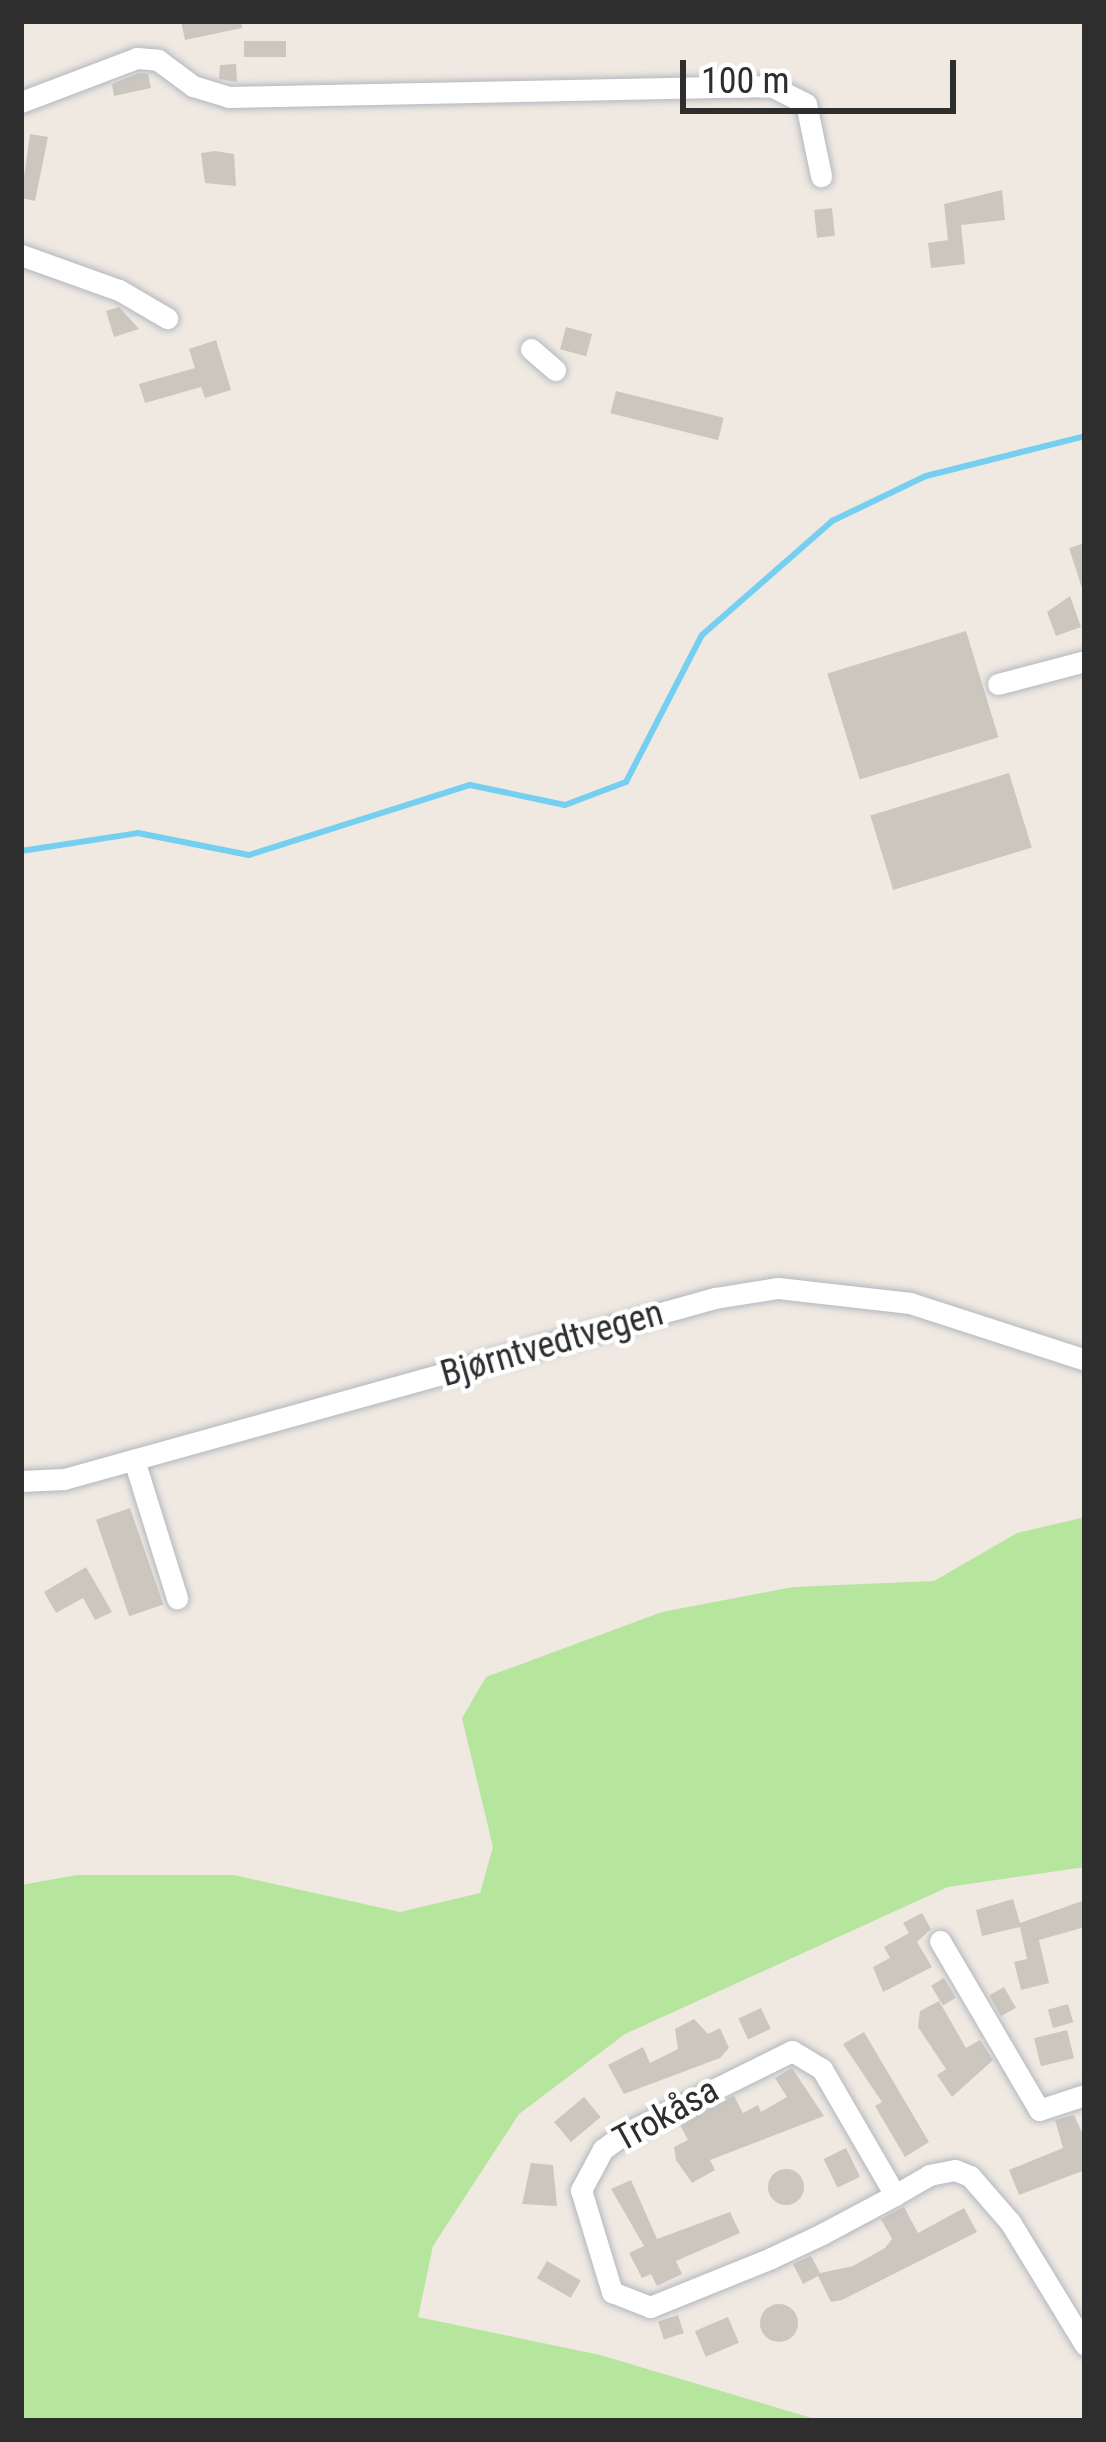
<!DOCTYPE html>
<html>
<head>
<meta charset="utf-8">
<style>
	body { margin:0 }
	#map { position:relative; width:1106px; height:2442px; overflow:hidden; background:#efe9e1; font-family:"Roboto Condensed",sans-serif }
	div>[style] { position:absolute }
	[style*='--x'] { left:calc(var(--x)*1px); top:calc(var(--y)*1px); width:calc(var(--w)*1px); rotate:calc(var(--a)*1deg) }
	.green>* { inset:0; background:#b6e59e }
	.stream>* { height:6px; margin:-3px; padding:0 3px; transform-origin:3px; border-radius:3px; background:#75cff0 }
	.building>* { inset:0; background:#cbc7bf; transform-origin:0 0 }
	.round { border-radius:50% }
	.roads { filter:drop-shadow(0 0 3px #b4b7c1) drop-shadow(0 0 3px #b4b7c1) }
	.minor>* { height:21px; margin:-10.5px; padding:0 10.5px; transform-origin:10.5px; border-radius:10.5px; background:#fff }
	span { translate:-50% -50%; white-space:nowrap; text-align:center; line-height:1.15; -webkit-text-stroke:9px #fff; paint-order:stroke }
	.street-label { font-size:36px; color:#2e2e2e }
	.frame { position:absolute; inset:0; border:24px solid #2e2e2e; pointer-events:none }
	.scale { position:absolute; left:680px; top:60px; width:276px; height:54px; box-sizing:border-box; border:6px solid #2e2e2e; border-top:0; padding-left:15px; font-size:36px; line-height:42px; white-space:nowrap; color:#2e2e2e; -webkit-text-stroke:9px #fff; paint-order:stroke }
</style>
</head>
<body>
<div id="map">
	<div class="green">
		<i style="clip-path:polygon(1085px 1517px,1085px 1867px,948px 1887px,625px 2034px,519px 2114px,433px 2246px,418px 2317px,600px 2355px,822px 2421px,21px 2421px,21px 1885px,77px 1875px,234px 1875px,400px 1912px,480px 1893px,493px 1847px,462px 1718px,486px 1677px,662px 1612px,793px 1587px,934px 1581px,1017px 1533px)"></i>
	</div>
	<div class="stream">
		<i style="--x:21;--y:851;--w:118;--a:-8.7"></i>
		<i style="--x:138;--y:833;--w:113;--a:11.2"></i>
		<i style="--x:249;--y:855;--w:232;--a:-17.6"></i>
		<i style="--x:470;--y:785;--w:97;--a:11.9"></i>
		<i style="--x:565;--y:805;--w:65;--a:-20.7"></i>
		<i style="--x:626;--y:782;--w:165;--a:-62.7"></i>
		<i style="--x:702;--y:635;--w:173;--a:-41.2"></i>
		<i style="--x:832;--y:521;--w:104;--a:-25.6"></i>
		<i style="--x:926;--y:476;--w:164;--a:-14.1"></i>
	</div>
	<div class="building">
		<i style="clip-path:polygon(181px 21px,241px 21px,242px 28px,185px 40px)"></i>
		<i style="left:286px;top:41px;width:16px;height:42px;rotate:90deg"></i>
		<i style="clip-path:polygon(236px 64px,237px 82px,219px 79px,220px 65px)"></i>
		<i style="clip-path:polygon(139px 73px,148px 74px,151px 88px,114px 96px,112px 84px)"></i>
		<i style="clip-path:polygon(30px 134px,48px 137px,35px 201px,21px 198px)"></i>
		<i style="clip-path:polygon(215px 151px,234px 154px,236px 186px,205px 183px,201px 153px)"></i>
		<i style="clip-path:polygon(1002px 190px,1005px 220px,961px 225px,965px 264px,931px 268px,928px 243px,948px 240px,944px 204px)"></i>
		<i style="left:832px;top:208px;width:28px;height:18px;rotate:84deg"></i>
		<i style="clip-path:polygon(119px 307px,139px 329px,114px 337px,106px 311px)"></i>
		<i style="left:566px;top:327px;width:27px;height:23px;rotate:15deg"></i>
		<i style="clip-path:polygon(216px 340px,231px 390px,205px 398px,201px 387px,145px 403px,139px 384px,195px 368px,189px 349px)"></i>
		<i style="left:616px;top:391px;width:111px;height:23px;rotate:14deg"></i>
		<i style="clip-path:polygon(1085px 543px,1085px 587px,1082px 588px,1069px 548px)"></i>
		<i style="clip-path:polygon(1070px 596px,1081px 627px,1056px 636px,1047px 612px)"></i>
		<i style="left:966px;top:631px;width:111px;height:145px;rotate:73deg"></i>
		<i style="left:1009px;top:773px;width:78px;height:145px;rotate:73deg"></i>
		<i style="left:130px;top:1508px;width:102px;height:36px;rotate:71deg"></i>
		<i style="clip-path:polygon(86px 1567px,112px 1612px,95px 1620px,83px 1598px,56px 1613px,44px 1592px)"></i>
		<i style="clip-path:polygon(1013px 1899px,1020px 1923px,1085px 1900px,1085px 1927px,1039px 1940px,1049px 1983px,1021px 1990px,1014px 1962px,1027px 1959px,1020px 1927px,982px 1936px,976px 1910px)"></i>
		<i style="clip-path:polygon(922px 1913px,931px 1929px,917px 1942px,932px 1967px,883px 1992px,873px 1967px,890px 1958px,884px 1947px,909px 1933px,903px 1923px)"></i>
		<i style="left:944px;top:1978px;width:23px;height:15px;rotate:59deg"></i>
		<i style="left:1004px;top:1987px;width:24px;height:17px;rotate:60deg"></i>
		<i style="clip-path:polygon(939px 2001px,966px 2048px,980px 2040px,993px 2060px,952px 2097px,937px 2075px,946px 2069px,918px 2027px,920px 2011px)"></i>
		<i style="left:1068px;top:2004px;width:19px;height:21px;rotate:74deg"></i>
		<i style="left:761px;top:2008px;width:23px;height:25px;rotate:65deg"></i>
		<i style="clip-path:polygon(694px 2019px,708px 2034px,720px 2028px,729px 2048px,720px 2058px,624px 2094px,608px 2065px,643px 2047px,650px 2063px,678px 2049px,675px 2029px)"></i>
		<i style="left:1067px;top:2030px;width:29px;height:34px;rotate:76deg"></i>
		<i style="clip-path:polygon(864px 2032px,929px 2142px,905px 2157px,875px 2106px,882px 2102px,843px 2044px)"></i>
		<i style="clip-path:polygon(792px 2068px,824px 2116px,710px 2160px,715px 2170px,692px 2183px,676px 2160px,674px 2147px,688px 2140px,679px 2123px,734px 2096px,743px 2113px,758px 2105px,761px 2112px,787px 2097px,775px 2078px)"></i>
		<i style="left:584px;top:2097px;width:26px;height:39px;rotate:50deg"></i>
		<i style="clip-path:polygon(1074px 2115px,1085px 2139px,1085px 2170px,1019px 2195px,1009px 2170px,1063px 2148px,1055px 2120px)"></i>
		<i style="left:846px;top:2148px;width:32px;height:25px;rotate:64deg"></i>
		<i style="clip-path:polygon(531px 2163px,553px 2165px,557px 2206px,522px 2204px)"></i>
		<i class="round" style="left:768px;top:2169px;width:36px;height:36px"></i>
		<i style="clip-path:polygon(631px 2180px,657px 2239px,730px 2212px,740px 2233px,676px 2261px,682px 2274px,657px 2286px,651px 2274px,642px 2278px,629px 2253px,644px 2246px,611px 2189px)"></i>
		<i style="clip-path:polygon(904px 2207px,918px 2233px,964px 2208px,977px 2232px,842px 2300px,831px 2302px,818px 2276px,803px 2284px,793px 2264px,811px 2256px,820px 2273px,853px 2266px,885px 2248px,892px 2239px,881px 2219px)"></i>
		<i style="left:547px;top:2261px;width:39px;height:20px;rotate:30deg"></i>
		<i class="round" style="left:760px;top:2304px;width:38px;height:38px"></i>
		<i style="left:678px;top:2315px;width:19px;height:21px;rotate:72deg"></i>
		<i style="left:728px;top:2317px;width:28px;height:36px;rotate:67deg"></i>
	</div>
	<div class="roads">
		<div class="minor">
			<i style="--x:21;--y:102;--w:124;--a:-20.8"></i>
			<i style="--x:137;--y:58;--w:21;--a:5"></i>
			<i style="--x:158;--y:60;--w:44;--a:36.6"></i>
			<i style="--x:193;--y:86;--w:37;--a:17"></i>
			<i style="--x:228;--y:97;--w:543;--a:-1.16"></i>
			<i style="--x:771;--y:86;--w:39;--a:27"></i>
			<i style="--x:806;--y:104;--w:74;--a:78.2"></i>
			<i style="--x:21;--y:255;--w:104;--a:19.7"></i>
			<i style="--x:119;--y:290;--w:56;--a:30.3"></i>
			<i style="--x:531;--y:349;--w:32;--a:41"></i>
			<i style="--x:998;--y:684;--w:90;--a:-14.8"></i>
			<i style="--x:134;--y:1460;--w:145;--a:72.7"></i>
			<i style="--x:21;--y:1481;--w:43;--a:-2.7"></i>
			<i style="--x:64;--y:1479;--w:676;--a:-15.54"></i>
			<i style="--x:715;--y:1298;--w:64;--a:-9"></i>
			<i style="--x:778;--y:1288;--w:133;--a:6.5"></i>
			<i style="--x:910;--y:1303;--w:184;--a:18"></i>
			<i style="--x:940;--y:1941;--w:196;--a:59.6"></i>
			<i style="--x:1039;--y:2110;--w:48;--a:-18.1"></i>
			<i style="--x:895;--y:2195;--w:146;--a:-120.1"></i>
			<i style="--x:822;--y:2069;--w:35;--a:-149"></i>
			<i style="--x:792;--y:2051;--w:187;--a:153.7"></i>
			<i style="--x:624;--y:2134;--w:26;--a:144"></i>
			<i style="--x:603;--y:2149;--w:47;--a:118.2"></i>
			<i style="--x:581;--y:2190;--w:107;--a:73.1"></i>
			<i style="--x:612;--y:2292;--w:41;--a:21.5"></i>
			<i style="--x:650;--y:2307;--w:131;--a:-22"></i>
			<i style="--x:771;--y:2258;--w:56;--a:-25.2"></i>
			<i style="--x:822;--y:2234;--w:83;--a:-28.1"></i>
			<i style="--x:895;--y:2195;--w:39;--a:-30"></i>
			<i style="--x:929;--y:2175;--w:26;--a:-11"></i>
			<i style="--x:955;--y:2170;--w:16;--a:22"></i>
			<i style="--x:970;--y:2176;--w:61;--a:49"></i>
			<i style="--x:1010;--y:2222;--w:144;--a:58.6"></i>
		</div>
	</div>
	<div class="street-label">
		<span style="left:552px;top:1344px;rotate:-16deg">Bjørntvedtvegen</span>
		<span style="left:666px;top:2115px;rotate:-29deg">Trokåsa</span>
	</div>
	<div class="frame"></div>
	<div class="scale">100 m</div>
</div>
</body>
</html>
